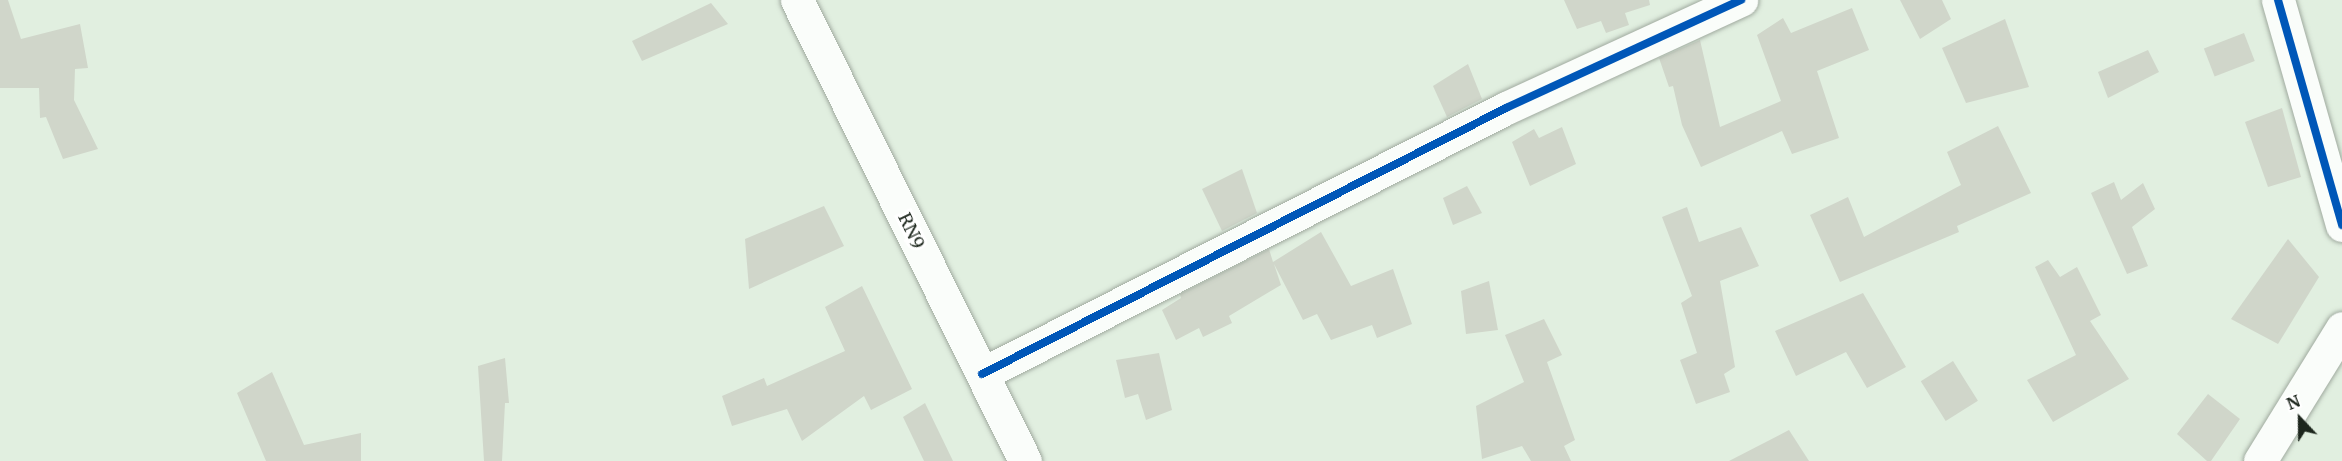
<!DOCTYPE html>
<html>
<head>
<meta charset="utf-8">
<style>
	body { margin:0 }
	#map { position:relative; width:2342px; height:461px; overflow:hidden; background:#e1efe0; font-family:Merriweather,serif }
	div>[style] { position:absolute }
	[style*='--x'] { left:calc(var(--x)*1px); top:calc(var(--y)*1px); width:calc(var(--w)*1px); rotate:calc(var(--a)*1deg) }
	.building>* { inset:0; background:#d0d6ca; transform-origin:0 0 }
	.roads { filter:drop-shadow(0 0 2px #a0aa9f) drop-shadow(0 0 2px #a0aa9f) }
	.street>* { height:33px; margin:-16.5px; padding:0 16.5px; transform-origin:16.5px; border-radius:16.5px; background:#fafdfa }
	.secondary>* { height:33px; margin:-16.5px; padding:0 16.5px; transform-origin:16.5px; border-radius:16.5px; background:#fafdfa }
	.primary>* { height:33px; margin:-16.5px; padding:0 16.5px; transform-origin:16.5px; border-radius:16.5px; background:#fafdfa }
	.cycleway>* { height:8px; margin:-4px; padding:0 4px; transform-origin:4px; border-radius:4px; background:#0057b8 }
	span { translate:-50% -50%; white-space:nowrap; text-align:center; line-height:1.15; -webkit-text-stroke:6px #fff; paint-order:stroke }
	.street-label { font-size:18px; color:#1c261c }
	.north { position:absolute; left:2270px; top:389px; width:60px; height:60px; -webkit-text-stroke:4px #fff; paint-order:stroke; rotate:338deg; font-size:16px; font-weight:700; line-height:24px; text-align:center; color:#1c261c }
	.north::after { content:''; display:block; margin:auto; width:21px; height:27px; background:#1c261c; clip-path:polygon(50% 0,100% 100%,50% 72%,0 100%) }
</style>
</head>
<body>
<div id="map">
	<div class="building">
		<i style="clip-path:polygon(0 0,8px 0,21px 39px,80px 24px,88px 68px,75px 69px,74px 100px,98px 149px,63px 159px,46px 117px,40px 118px,39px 88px,0 88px)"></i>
		<i style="clip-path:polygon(1564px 0,1649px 0,1650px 5px,1625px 13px,1629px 25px,1606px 33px,1601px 21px,1577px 29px)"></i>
		<i style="clip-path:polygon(1900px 0,1942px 0,1951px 19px,1920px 39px)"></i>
		<i style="clip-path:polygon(711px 3px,728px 24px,642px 61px,632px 41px)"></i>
		<i style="clip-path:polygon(1852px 8px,1869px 50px,1817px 71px,1839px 138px,1792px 154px,1782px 131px,1701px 167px,1682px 125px,1673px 86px,1669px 87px,1659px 58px,1700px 40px,1720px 127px,1781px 101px,1757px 35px,1783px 18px,1791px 33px)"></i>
		<i style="clip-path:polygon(2005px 19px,2029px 87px,1966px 103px,1942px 48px)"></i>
		<i style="left:2244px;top:33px;width:30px;height:43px;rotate:69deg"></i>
		<i style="clip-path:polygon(2148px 50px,2159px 72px,2108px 98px,2098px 72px)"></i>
		<i style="clip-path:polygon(1468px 64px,1482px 99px,1447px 117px,1433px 86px)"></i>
		<i style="clip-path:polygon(2282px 108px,2301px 177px,2268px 187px,2245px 122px)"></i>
		<i style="clip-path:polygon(1998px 126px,2031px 193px,1957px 226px,1959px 232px,1840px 282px,1810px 215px,1848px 197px,1864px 237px,1961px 185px,1947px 152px)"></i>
		<i style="clip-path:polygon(1562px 127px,1576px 164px,1530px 186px,1512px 142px,1534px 129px,1539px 138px)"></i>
		<i style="clip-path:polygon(1242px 169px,1257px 213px,1222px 231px,1202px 189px)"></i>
		<i style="clip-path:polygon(2114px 182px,2121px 200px,2143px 183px,2155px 209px,2132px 227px,2148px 266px,2127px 274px,2091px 193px)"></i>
		<i style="clip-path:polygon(1467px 186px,1482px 213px,1453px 225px,1443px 198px)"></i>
		<i style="clip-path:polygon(824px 206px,844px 246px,749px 289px,745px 239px)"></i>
		<i style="clip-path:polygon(1687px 207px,1699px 242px,1741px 227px,1759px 266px,1720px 281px,1735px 367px,1724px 374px,1730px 392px,1696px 404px,1680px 360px,1697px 353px,1681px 303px,1692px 296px,1662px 217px)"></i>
		<i style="clip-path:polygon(1321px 232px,1351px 286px,1393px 269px,1412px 324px,1377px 338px,1372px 325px,1331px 340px,1317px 314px,1303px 320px,1274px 264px,1281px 285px,1229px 316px,1232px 323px,1203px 337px,1199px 328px,1176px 340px,1162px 310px,1181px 298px,1180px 294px,1269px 249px,1273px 262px)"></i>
		<i style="clip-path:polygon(2288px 239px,2319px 277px,2278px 344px,2231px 319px)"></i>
		<i style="clip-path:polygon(2048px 260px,2060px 277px,2077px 267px,2101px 315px,2090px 321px,2129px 379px,2053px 422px,2027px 380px,2076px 355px,2035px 267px)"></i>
		<i style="clip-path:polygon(1489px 281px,1498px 330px,1466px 334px,1461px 291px)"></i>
		<i style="clip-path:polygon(862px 286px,912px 389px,871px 410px,864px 396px,802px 441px,787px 409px,732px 426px,722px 396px,764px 378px,767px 386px,845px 351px,825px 307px)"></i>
		<i style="clip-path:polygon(1863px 293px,1906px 367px,1867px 388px,1846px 352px,1796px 376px,1775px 331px)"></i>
		<i style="clip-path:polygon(1544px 319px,1562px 355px,1547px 362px,1575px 440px,1564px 446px,1571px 461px,1531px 461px,1522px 446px,1482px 459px,1476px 406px,1524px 382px,1505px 335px)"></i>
		<i style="clip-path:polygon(1159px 353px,1172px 410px,1146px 420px,1138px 394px,1125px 398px,1116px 360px)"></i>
		<i style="clip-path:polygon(505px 358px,509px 403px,505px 403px,502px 461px,484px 461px,478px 366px)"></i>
		<i style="left:1953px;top:361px;width:47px;height:38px;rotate:58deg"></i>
		<i style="clip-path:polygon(272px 372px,304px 445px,361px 433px,361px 461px,266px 461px,237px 393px)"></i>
		<i style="clip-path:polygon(2208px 394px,2240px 419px,2211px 461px,2207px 461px,2177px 434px)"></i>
		<i style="clip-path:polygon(925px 403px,953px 461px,924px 461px,903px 417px)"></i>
		<i style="clip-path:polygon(1789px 430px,1809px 461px,1729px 461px)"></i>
	</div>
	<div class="roads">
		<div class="street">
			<i style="--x:2278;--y:0;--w:234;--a:74.1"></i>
			<i style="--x:982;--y:374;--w:588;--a:-26.91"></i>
			<i style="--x:1506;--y:108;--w:259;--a:-24.7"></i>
		</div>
		<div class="secondary">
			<i style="--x:2260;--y:461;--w:156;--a:-58.3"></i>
		</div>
		<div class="primary">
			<i style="--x:797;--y:0;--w:514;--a:63.68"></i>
		</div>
	</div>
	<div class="cycleway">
		<i style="--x:2278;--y:0;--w:234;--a:74.1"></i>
		<i style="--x:982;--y:374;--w:588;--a:-26.91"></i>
		<i style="--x:1506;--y:108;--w:259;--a:-24.7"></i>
	</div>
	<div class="street-label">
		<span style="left:911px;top:231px;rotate:64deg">RN9</span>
	</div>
	<div class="north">N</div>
</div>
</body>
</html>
